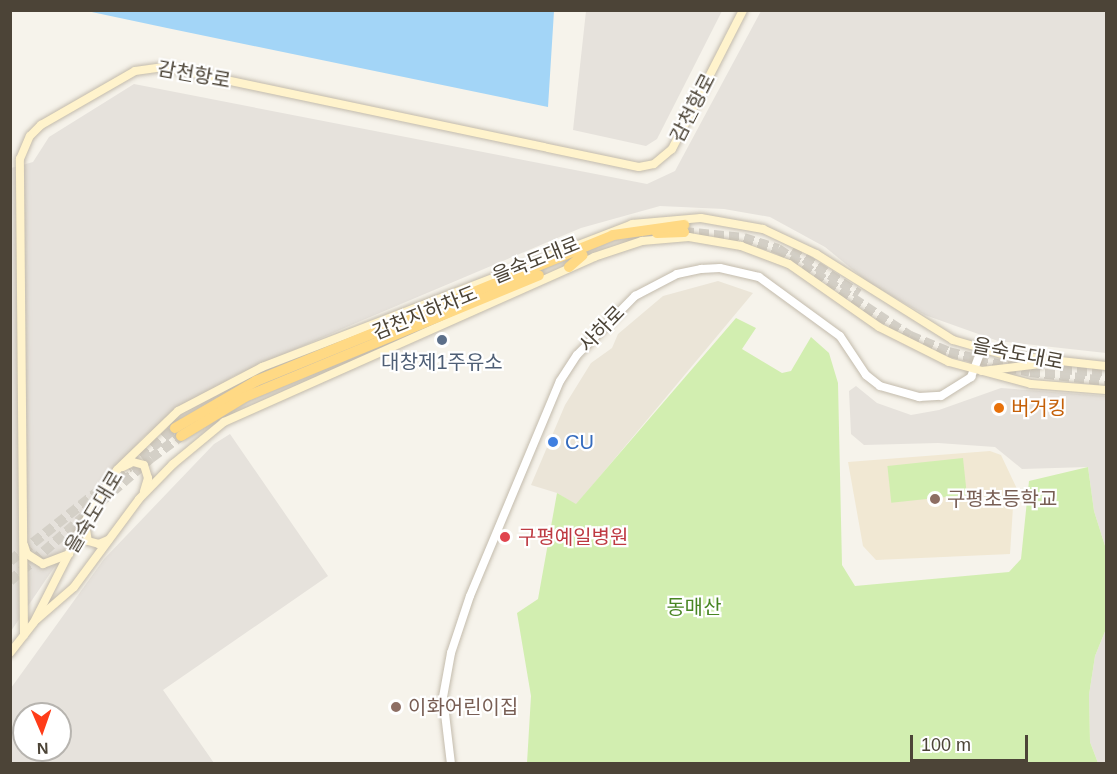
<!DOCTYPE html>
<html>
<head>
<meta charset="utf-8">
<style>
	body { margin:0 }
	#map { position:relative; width:1117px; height:774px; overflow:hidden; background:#f6f3eb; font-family:Helvetica,"Noto Sans KR",sans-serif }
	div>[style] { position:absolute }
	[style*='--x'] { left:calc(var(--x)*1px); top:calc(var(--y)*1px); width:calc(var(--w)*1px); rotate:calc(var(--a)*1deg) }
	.residential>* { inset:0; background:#ebe5d8 }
	.industrial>* { inset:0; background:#e6e2dc }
	.education>* { inset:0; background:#f1e8d3 }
	.green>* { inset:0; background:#d2eeb0; transform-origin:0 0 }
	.water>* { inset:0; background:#a3d5f7 }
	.trunk-tunnel>* { height:10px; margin-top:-5px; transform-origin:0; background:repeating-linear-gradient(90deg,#d4d0c7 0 10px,transparent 0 15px) }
	.roads { filter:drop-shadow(0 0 2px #c3bbac) drop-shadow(0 0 2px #c3bbac) }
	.tertiary>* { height:8px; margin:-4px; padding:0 4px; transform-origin:4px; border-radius:4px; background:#fff }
	.secondary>* { height:8px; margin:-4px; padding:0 4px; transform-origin:4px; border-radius:4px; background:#fff3cc }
	.trunk>* { height:10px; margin:-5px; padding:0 5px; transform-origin:5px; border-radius:5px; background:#ffd984 }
	.dots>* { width:16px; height:16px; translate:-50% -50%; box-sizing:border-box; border:3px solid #fff; border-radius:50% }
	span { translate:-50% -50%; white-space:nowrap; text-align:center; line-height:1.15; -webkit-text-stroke:4.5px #fff; paint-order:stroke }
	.street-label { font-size:20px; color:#4c4437 }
	.service-label { font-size:20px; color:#4e5e75 }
	.food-label { font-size:20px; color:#c56008 }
	.left { translate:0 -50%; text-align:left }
	.shop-label { font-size:20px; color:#366cbe }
	.education-label { font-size:20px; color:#785e54 }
	.health-label { font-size:20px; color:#be3a42 }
	.park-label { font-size:20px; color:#488523 }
	.frame { position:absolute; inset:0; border:12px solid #4c4437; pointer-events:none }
	.north { position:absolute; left:12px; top:702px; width:60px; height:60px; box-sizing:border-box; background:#fff; border:2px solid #b7b4af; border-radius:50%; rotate:178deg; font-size:16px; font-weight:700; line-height:24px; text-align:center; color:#4c4437 }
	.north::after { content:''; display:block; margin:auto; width:21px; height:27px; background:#ff3c19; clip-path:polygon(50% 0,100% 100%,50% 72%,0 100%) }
	.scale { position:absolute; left:910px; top:735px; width:118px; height:27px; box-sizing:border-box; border:3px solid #4c4437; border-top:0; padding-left:8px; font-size:18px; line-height:21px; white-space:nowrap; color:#4c4437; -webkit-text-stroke:4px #fff; paint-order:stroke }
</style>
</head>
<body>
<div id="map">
	<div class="residential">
		<i style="clip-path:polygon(718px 281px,753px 293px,576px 505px,557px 493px,531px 485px,565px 405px,591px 363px,612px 348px,618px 334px,663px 296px)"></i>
	</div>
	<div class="industrial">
		<i style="clip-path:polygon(586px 11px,722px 11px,657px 139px,646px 146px,573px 130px)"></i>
		<i style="clip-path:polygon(761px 11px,1106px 11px,1106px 353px,998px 341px,925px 315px,869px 283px,825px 247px,770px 217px,724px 209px,660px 206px,581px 228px,356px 323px,234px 376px,184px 408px,142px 438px,11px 631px,11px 168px,33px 162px,49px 137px,134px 84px,647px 184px,675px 171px)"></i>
		<i style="clip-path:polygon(856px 386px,877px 403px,911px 415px,939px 410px,1001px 388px,1106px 396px,1106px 549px,1094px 511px,1088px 467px,1022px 469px,995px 447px,938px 443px,864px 445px,851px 434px,849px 391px)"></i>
		<i style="clip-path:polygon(evenodd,230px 434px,328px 576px,163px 690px,214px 763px,11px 763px,11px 688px,104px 559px,214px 444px,230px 434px,24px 714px,60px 714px,60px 750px,24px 750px,24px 714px)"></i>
		<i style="clip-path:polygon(1106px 629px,1106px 763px,1098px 763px,1090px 742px,1089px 695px,1095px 656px)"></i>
	</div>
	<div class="education">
		<i style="clip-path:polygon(990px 451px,1001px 455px,1018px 491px,1013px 507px,1010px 554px,876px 560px,863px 546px,848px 462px)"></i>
	</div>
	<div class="green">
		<i style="clip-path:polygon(736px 318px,756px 328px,742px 349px,782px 373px,791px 371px,811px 337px,829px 353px,838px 383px,842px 565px,855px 586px,1009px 572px,1021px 559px,1029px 481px,1088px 467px,1094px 511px,1106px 549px,1106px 629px,1095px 656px,1089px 695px,1090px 742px,1098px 763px,527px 763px,531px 696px,517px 613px,538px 599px,557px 493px,576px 504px)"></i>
		<i style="left:963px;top:458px;width:37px;height:76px;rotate:84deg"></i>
	</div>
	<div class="water">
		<i style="clip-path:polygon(87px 11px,554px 11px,548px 107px,167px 28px)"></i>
	</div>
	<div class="trunk-tunnel">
		<i style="--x:684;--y:232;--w:60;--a:5.7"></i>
		<i style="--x:744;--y:238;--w:36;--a:18"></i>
		<i style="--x:778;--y:249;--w:158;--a:33.4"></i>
		<i style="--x:910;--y:336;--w:42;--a:22.3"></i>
		<i style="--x:949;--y:352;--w:83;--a:13.9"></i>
		<i style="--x:1030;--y:372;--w:77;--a:6.8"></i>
		<i style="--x:792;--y:250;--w:80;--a:33.3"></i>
		<i style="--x:1062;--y:369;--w:44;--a:5.2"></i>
		<i style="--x:141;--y:457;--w:45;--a:-40.5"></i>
		<i style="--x:10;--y:561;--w:152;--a:-38.3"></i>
		<i style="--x:10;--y:581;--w:187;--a:-41.1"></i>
		<i style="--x:151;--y:458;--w:37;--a:-36"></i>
	</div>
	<div class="roads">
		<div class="tertiary">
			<i style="--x:451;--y:764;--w:67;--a:-96.8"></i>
			<i style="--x:443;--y:697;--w:45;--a:-79.7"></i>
			<i style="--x:451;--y:653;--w:60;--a:-71.6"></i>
			<i style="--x:470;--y:596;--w:233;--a:-67.3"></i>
			<i style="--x:560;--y:381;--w:31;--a:-57"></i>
			<i style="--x:577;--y:355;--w:83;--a:-45.5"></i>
			<i style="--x:635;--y:296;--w:47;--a:-27.6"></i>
			<i style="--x:677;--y:274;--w:25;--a:-12"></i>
			<i style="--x:701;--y:269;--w:19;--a:-3"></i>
			<i style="--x:720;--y:268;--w:40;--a:13"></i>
			<i style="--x:759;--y:277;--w:100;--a:36.1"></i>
			<i style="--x:840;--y:336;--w:47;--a:56.3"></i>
			<i style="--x:866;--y:375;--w:18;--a:38"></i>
			<i style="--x:880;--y:386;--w:41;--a:15.8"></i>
			<i style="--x:919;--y:397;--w:22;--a:-3"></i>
			<i style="--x:941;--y:396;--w:36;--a:-32"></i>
			<i style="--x:971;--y:377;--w:30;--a:-69"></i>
		</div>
		<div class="secondary">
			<i style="--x:982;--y:371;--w:59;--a:-6.8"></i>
			<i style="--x:123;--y:467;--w:11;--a:-27"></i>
			<i style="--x:133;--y:462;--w:11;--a:15"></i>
			<i style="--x:144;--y:465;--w:14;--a:73"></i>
			<i style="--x:148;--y:478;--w:14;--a:107"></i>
			<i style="--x:85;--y:523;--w:18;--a:81"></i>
			<i style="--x:88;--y:541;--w:11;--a:15"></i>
			<i style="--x:99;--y:544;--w:10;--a:-24"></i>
			<i style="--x:24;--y:545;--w:9;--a:72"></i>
			<i style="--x:27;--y:554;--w:19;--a:32"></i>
			<i style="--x:43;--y:564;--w:28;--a:-21"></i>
			<i style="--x:36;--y:620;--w:50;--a:-41"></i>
			<i style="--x:74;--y:587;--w:109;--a:-53.5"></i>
			<i style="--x:139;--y:499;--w:49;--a:-45.8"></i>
			<i style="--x:173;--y:464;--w:66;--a:-39.5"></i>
			<i style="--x:224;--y:422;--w:405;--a:-24"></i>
			<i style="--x:594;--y:257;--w:51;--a:-18.4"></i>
			<i style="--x:642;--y:241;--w:47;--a:-4.9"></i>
			<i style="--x:689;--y:237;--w:53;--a:9.8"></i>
			<i style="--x:741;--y:246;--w:51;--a:20.6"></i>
			<i style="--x:789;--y:264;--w:110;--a:35"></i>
			<i style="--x:879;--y:327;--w:78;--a:26.6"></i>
			<i style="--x:949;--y:362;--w:85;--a:15"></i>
			<i style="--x:1031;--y:384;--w:75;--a:4.6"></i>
			<i style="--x:24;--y:635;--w:476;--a:-90.5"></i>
			<i style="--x:20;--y:159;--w:25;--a:-67"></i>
			<i style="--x:30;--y:136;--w:16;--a:-45"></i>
			<i style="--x:41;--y:125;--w:108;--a:-29.9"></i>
			<i style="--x:135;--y:71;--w:29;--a:-8"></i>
			<i style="--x:164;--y:67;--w:485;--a:11.9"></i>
			<i style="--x:639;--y:167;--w:15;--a:-11"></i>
			<i style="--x:654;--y:164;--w:23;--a:-40"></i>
			<i style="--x:672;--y:149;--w:156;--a:-62.9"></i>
			<i style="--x:10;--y:653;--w:39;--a:-52"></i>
			<i style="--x:34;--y:622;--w:121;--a:-63"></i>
			<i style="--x:89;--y:514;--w:52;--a:-57.5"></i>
			<i style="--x:117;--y:470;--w:85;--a:-44"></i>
			<i style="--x:178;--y:411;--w:95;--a:-27.6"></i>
			<i style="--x:262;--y:367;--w:397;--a:-21.1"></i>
			<i style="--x:632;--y:224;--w:69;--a:-5"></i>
			<i style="--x:701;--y:218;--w:63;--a:10.1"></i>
			<i style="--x:763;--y:229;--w:59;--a:25.3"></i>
			<i style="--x:816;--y:254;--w:162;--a:32.1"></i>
			<i style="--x:953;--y:340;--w:54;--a:16.1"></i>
			<i style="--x:1005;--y:355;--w:102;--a:6.2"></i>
		</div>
		<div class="trunk">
			<i style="--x:657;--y:233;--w:27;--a:-2"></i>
			<i style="--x:569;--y:267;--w:18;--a:-41"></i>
			<i style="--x:175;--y:428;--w:94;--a:-30.1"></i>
			<i style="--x:256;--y:381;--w:386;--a:-22.2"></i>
			<i style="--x:613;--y:235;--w:72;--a:-8"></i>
			<i style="--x:181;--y:436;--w:75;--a:-31.4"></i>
			<i style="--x:245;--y:397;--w:318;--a:-22.5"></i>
		</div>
	</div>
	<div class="dots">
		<i style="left:442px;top:340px;background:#5c6f8a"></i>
		<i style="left:999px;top:408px;background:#e8710a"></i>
		<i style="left:553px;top:442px;background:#3f7fe0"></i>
		<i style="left:935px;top:499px;background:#8d6e63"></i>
		<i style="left:505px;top:537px;background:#e0444e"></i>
		<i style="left:396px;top:707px;background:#8d6e63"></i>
	</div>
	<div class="street-label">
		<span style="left:194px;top:75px;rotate:10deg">감천항로</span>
		<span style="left:693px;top:108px;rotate:-63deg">감천항로</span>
		<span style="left:536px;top:260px;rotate:-22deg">을숙도대로</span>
		<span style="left:425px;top:313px;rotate:-22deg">감천지하차도</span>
		<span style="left:602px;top:329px;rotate:-46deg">사하로</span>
		<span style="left:1018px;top:354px;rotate:11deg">을숙도대로</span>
		<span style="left:94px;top:512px;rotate:-59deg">을숙도대로</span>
	</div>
	<div class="service-label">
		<span style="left:442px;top:362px">대창제1주유소</span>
	</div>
	<div class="food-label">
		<span class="left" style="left:1011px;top:408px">버거킹</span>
	</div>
	<div class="shop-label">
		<span class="left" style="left:565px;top:442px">CU</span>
	</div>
	<div class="education-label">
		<span class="left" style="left:947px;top:499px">구평초등학교</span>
		<span class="left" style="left:408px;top:707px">이화어린이집</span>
	</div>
	<div class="health-label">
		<span class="left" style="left:518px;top:537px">구평예일병원</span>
	</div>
	<div class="park-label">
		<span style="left:694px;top:607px">동매산</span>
	</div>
	<div class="frame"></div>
	<div class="north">N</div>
	<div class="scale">100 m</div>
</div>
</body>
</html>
